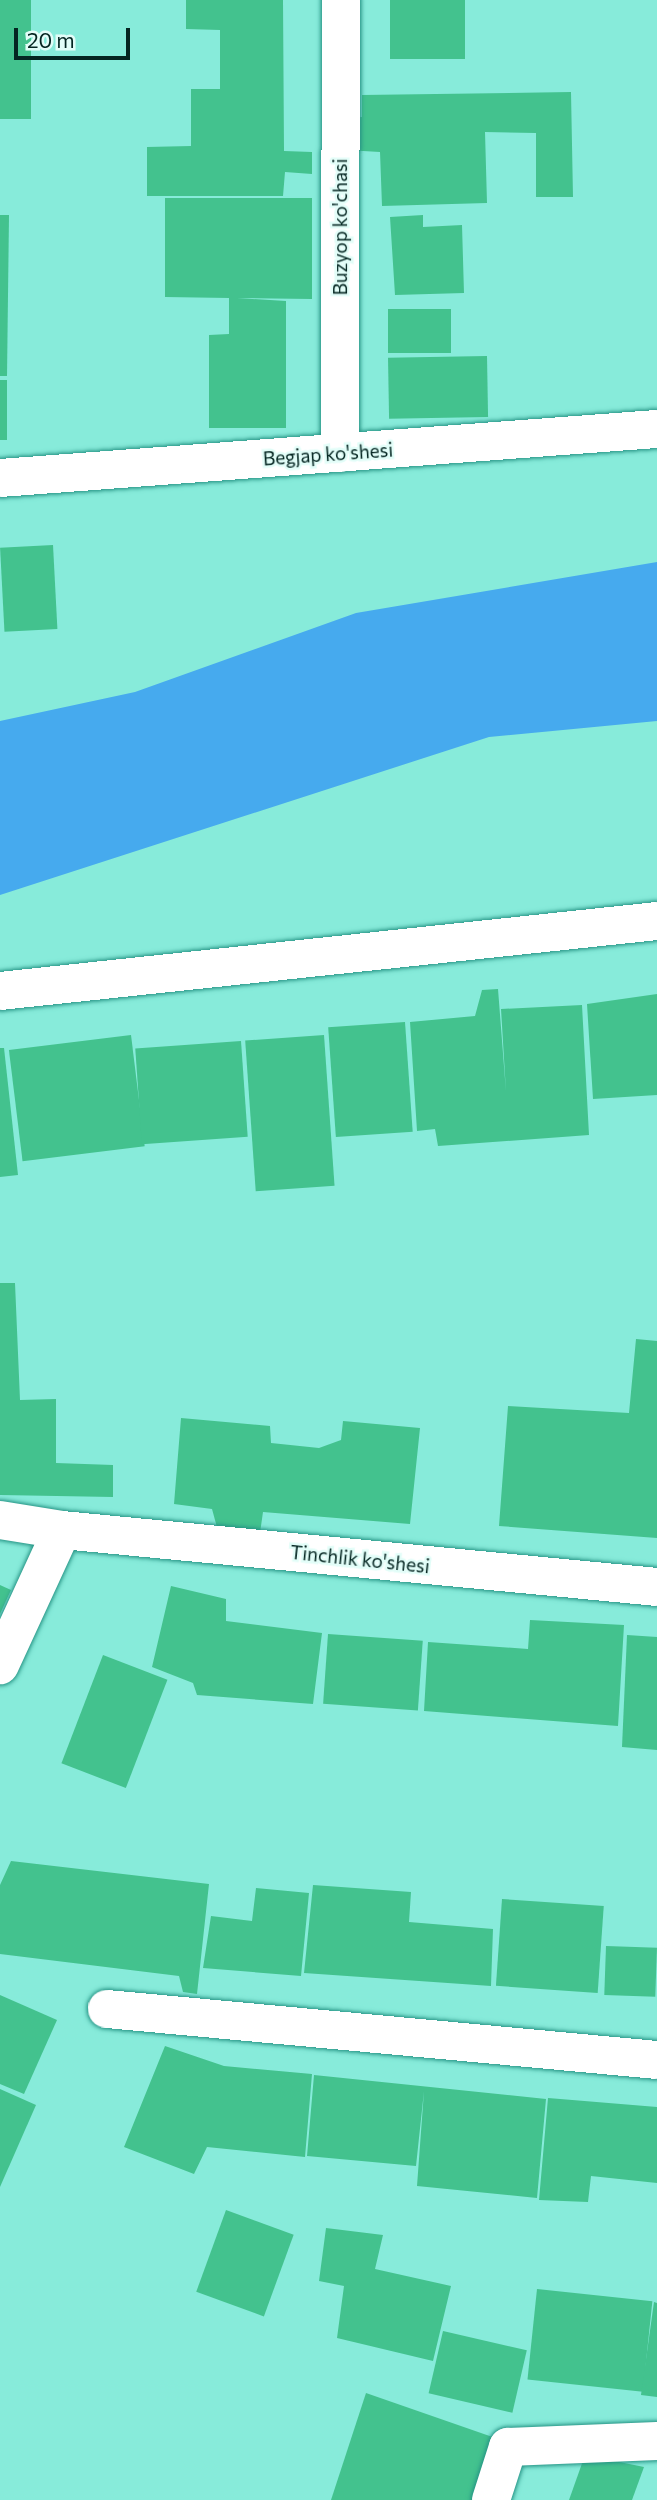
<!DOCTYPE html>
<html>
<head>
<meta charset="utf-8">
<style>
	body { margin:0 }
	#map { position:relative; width:657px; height:2500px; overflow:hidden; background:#87ebda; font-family:Commissioner,sans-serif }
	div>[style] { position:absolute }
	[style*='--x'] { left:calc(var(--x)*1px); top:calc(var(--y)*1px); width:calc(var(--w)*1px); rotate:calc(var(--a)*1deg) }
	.water>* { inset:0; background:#46aaee }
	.building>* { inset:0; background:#43c28e; transform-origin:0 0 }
	.roads { filter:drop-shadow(0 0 2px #269485) drop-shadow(0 0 2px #269485) }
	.minor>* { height:38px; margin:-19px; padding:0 19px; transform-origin:19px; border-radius:19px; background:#fff }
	span { translate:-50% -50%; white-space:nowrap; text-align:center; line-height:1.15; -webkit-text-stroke:5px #e2fdf8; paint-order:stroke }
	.street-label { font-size:19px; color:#042521 }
	.scale { position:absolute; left:14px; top:28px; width:116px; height:32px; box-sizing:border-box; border:4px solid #042521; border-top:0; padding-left:9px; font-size:21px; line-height:24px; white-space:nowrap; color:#042521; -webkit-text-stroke:5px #e2fdf8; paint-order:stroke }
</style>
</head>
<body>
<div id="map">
	<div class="water">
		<i style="clip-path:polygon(657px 562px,657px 721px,489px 737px,0 895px,0 721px,135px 692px,356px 613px)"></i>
	</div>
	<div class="building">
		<i style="left:0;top:0;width:31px;height:119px"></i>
		<i style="clip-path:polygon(186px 0,283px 0,284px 151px,312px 152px,312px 174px,285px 172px,283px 196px,147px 196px,147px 147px,191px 146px,191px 89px,220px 89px,220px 30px,186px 29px)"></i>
		<i style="left:390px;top:0;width:75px;height:59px"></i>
		<i style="clip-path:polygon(571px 92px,573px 197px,536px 197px,536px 133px,485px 132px,487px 203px,382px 206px,380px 152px,346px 150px,346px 118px,362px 117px,362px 95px)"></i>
		<i style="clip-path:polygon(165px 198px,312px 198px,312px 299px,237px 298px,286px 301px,286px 428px,209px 428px,209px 335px,229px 334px,229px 298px,165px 297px)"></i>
		<i style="clip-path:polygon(0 215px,9px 215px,7px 376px,0 376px)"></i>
		<i style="clip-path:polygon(423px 215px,423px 227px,462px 225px,464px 293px,395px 295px,390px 217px)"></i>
		<i style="left:388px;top:309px;width:63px;height:44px"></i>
		<i style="left:487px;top:356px;width:61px;height:99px;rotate:89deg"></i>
		<i style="left:0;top:380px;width:7px;height:60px"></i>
		<i style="left:53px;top:545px;width:84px;height:53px;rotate:87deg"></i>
		<i style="clip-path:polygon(498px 989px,506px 1092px,501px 1009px,582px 1005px,589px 1135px,438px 1146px,435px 1129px,417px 1131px,410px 1022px,475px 1016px,482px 990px)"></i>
		<i style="clip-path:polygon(657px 994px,657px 1095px,593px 1099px,587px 1004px)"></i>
		<i style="left:405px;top:1022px;width:110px;height:77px;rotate:86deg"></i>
		<i style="left:131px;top:1035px;width:112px;height:123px;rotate:83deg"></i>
		<i style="left:324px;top:1035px;width:151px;height:79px;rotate:86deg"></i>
		<i style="left:241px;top:1041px;width:96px;height:106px;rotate:86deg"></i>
		<i style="clip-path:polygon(0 1048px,4px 1048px,18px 1175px,0 1177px)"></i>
		<i style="clip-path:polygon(0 1283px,15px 1283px,20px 1400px,56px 1399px,56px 1463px,113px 1465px,113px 1497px,0 1495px)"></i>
		<i style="clip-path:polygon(636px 1339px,657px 1341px,657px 1538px,499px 1526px,508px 1406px,629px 1413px)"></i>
		<i style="clip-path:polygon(181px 1418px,270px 1426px,271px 1443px,319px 1448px,341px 1440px,343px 1421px,420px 1428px,410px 1524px,263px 1512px,260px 1533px,218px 1531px,212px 1509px,174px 1504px)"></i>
		<i style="clip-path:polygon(0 1585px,11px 1590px,0 1614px)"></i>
		<i style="clip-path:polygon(171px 1586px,226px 1599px,226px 1621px,322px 1633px,313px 1704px,197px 1695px,193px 1683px,152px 1667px)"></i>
		<i style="clip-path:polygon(530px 1620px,624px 1625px,618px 1726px,424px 1711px,428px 1642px,528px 1649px)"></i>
		<i style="left:328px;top:1634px;width:95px;height:70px;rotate:4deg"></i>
		<i style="clip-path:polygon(627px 1635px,657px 1637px,657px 1750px,622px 1747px)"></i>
		<i style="left:103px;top:1655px;width:69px;height:116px;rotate:21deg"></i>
		<i style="clip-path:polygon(11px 1861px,209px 1884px,197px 1994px,183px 1992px,179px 1976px,0 1954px,0 1885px)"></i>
		<i style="clip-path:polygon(313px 1885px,411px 1892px,409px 1922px,493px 1929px,491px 1986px,304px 1973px)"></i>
		<i style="clip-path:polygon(256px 1888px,309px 1893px,301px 1976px,203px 1968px,211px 1916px,252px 1921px)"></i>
		<i style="left:502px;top:1899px;width:102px;height:87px;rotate:4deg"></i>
		<i style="left:606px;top:1946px;width:51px;height:49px;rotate:2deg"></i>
		<i style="clip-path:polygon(0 1995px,57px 2020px,24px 2094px,0 2084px)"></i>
		<i style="clip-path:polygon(165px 2046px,224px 2066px,312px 2074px,305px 2157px,207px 2147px,194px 2174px,124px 2147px)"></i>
		<i style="clip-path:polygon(314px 2075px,546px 2099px,537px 2198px,417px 2186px,424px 2091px,416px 2166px,307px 2156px)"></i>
		<i style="clip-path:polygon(0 2089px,36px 2105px,0 2187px)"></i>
		<i style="clip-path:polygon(548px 2098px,657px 2107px,657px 2183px,591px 2176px,588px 2202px,539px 2200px)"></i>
		<i style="left:226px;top:2210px;width:72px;height:87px;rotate:20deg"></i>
		<i style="clip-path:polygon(326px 2228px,383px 2235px,375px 2269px,451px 2286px,433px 2361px,337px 2338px,344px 2286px,319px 2281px)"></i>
		<i style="left:537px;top:2289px;width:116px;height:91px;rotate:6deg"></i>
		<i style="clip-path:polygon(654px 2302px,657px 2303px,657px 2397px,641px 2395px)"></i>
		<i style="left:443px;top:2331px;width:86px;height:64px;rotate:13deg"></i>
		<i style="clip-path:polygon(366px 2393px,504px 2441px,483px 2500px,331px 2500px)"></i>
		<i style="clip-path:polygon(585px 2455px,644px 2467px,632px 2500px,569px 2500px)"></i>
	</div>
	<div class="roads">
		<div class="minor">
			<i style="--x:340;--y:453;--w:453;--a:-89.9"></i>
			<i style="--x:0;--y:478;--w:659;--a:-4.27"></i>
			<i style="--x:0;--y:991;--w:661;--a:-6.08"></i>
			<i style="--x:0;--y:1520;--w:63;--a:9.2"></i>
			<i style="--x:62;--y:1530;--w:149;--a:114.7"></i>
			<i style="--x:62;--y:1530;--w:598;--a:5.47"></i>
			<i style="--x:107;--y:2009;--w:552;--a:5.3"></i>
			<i style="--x:491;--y:2500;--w:56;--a:-72.2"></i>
			<i style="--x:508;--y:2447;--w:149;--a:-2.3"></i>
		</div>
	</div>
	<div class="street-label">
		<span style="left:340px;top:227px;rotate:-90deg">Buzyop ko'chasi</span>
		<span style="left:328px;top:454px;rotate:-4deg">Begjap ko'shesi</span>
		<span style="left:360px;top:1559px;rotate:6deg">Tinchlik ko'shesi</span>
	</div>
	<div class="scale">20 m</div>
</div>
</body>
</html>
